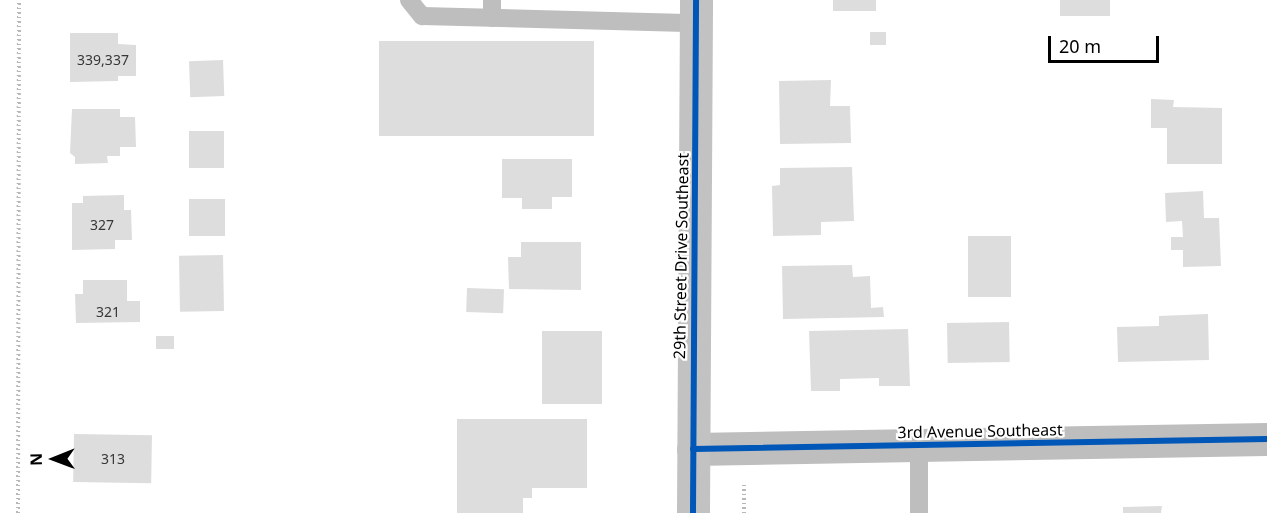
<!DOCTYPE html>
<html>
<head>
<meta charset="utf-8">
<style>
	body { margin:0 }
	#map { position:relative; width:1267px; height:513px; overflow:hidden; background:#fff; font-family:"Noto Sans",sans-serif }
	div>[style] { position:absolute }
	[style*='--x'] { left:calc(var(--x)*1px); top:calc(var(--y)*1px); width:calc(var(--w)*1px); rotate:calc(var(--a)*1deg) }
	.building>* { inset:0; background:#ddd; transform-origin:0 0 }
	.path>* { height:4px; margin-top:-2px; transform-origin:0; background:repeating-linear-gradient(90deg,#b8b8b8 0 1.5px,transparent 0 4.5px) }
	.lane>* { height:18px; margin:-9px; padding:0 9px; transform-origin:9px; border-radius:9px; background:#bebebe }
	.street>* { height:33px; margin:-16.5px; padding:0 16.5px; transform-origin:16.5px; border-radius:16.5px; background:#bebebe }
	.secondary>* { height:33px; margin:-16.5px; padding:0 16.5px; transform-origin:16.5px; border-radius:16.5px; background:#c2c2c2 }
	.cycleway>* { height:6px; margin:-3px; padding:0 3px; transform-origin:3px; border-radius:3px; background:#0057b8 }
	span { translate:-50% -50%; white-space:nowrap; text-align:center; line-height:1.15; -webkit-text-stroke:4.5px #fff; paint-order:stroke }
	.number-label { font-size:14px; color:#373737 }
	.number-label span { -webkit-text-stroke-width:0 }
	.street-label { font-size:16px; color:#000 }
	.north { position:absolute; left:24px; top:429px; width:60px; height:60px; -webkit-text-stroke:4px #fff; paint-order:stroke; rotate:269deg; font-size:16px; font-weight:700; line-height:24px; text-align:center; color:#000 }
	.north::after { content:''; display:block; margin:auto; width:21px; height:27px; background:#000; clip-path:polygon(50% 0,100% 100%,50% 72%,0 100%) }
	.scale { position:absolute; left:1048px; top:36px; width:111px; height:27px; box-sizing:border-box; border:3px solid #000; border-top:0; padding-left:8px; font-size:18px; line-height:21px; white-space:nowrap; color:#000; -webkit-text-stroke:4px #fff; paint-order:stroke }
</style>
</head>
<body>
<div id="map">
	<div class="building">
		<i style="left:833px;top:0;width:43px;height:11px"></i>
		<i style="left:1060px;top:0;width:50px;height:16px"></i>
		<i style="left:886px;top:32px;width:13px;height:16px;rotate:90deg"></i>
		<i style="clip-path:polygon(70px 33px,118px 33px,118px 44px,136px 45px,136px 76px,118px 76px,118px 81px,70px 82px)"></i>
		<i style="left:379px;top:41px;width:215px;height:95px"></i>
		<i style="left:223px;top:60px;width:36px;height:34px;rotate:88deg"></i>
		<i style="clip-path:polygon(831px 80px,830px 106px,850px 106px,851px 143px,780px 144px,779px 81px)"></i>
		<i style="clip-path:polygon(1151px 99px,1174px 100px,1173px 107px,1222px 108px,1222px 164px,1167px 164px,1167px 128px,1151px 128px)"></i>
		<i style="clip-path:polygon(72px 109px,120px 109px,120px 117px,135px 117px,136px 147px,120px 147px,120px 156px,107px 156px,108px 163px,75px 164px,75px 157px,70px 153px)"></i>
		<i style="left:189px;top:131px;width:35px;height:37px"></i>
		<i style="clip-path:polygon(502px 159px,572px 159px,572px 197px,552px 197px,552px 209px,522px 209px,522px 198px,502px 198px)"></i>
		<i style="clip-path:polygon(852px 167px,854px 221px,821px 222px,821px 235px,773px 236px,772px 186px,780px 185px,780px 168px)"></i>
		<i style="clip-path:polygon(1203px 191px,1204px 218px,1219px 218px,1221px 266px,1183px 267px,1183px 250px,1171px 250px,1171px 237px,1183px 237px,1182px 221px,1166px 222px,1165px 193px)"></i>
		<i style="clip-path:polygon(124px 195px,124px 210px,131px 210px,132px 240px,115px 240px,115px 249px,72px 250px,72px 203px,83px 203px,83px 196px)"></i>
		<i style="left:189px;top:199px;width:36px;height:37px"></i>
		<i style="left:968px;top:236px;width:43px;height:61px"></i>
		<i style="clip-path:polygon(521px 242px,581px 242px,581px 290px,509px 289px,508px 257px,521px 257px)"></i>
		<i style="left:223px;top:255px;width:56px;height:44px;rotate:89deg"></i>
		<i style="clip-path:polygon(852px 265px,853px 277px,870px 276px,871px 308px,883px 307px,884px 317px,783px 319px,782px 266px)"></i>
		<i style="clip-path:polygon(83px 280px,127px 280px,127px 301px,140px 301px,140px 322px,76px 323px,75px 294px,83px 294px)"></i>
		<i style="left:467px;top:288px;width:37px;height:24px;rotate:2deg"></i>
		<i style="clip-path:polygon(1208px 314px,1209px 360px,1118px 362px,1117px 327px,1159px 326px,1159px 316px)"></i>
		<i style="left:1009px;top:322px;width:40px;height:62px;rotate:89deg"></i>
		<i style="clip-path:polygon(908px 329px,910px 386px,879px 386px,879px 378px,840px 379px,840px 391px,811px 391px,809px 331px)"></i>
		<i style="left:542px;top:331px;width:60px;height:73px"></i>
		<i style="left:156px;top:336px;width:18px;height:13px"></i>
		<i style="clip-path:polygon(457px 419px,587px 419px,587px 488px,532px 488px,532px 498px,523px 498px,523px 513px,457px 513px)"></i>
		<i style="left:74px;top:434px;width:78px;height:48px;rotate:1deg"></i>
		<i style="clip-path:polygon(1162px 506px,1161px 513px,1123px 513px,1123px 507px)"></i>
	</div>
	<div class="path">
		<i style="--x:18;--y:513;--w:513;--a:-89.89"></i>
		<i style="--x:744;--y:513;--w:29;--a:-90"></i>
	</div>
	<div class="lane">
		<i style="--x:409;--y:0;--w:21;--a:51"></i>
		<i style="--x:422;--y:16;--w:274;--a:1.5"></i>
		<i style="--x:492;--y:18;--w:18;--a:-90"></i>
		<i style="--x:919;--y:513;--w:68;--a:-90"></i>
	</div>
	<div class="street">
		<i style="--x:693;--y:449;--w:574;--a:-1"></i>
	</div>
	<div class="secondary">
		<i style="--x:693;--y:513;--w:513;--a:-89.66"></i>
	</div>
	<div class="cycleway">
		<i style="--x:693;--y:449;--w:574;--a:-1"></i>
		<i style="--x:693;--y:513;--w:513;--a:-89.66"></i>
	</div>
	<div class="number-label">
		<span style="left:103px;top:60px">339,337</span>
		<span style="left:102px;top:225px">327</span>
		<span style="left:108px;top:312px">321</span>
		<span style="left:113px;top:459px">313</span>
	</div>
	<div class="street-label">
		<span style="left:681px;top:256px;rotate:-89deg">29th Street Drive Southeast</span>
		<span style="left:980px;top:431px;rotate:-1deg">3rd Avenue Southeast</span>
	</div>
	<div class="north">N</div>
	<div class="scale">20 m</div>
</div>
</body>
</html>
